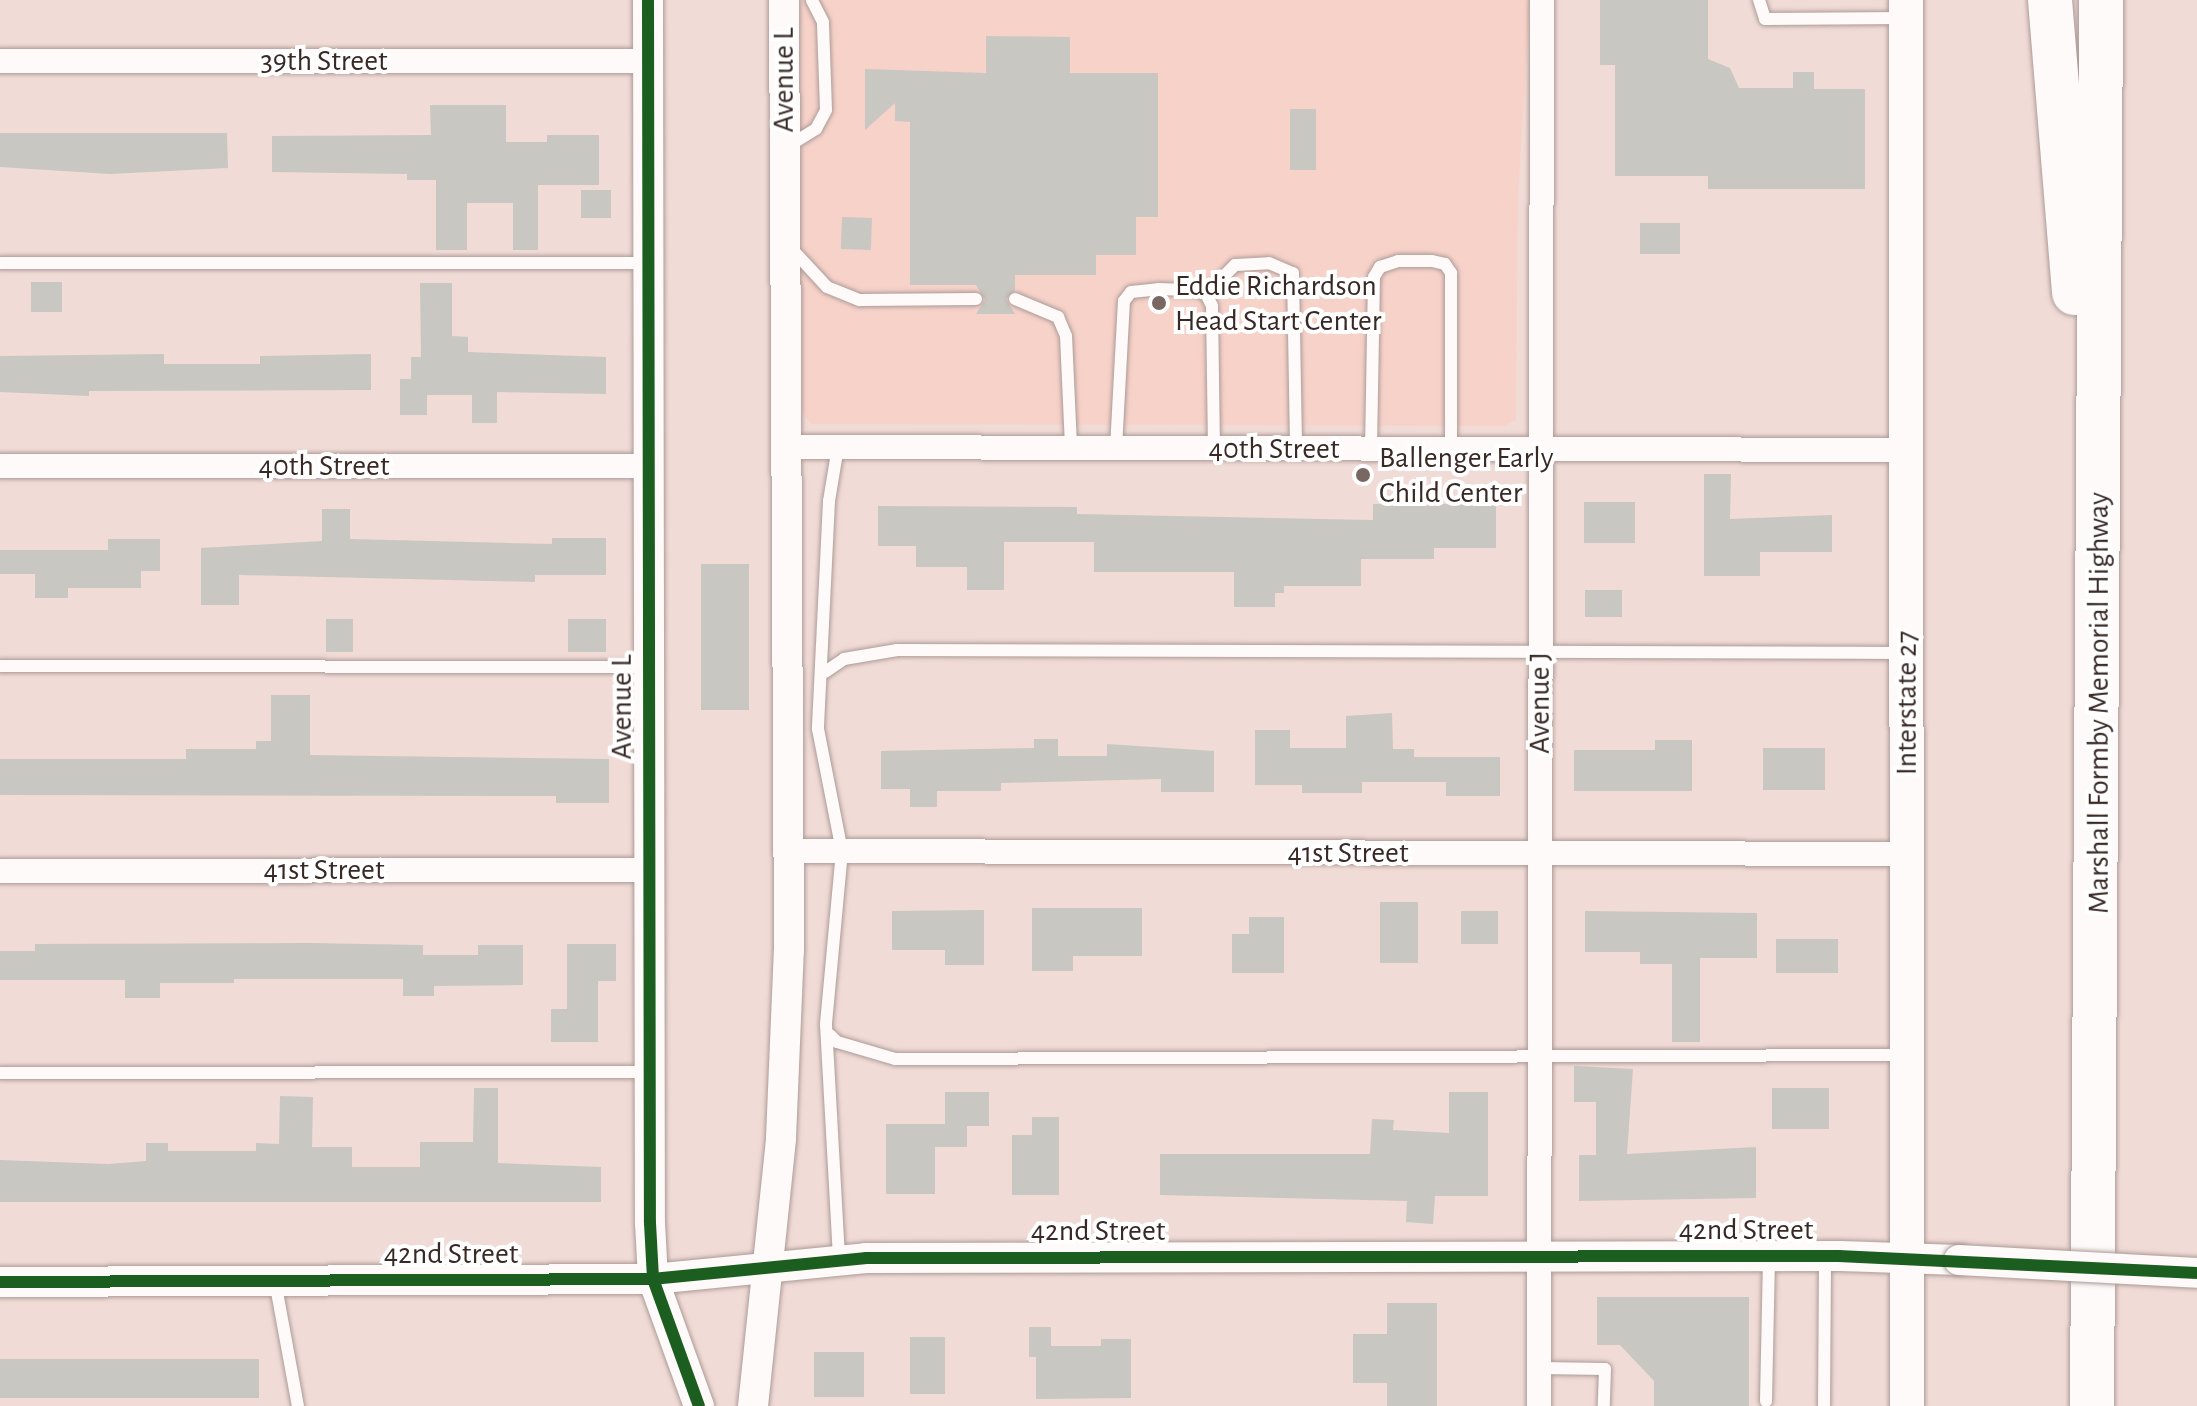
<!DOCTYPE html>
<html>
<head>
<meta charset="utf-8">
<style>
	body { margin:0 }
	#map { position:relative; width:2197px; height:1406px; overflow:hidden; background:#f1dbd6; font-family:"Alegreya Sans",sans-serif }
	div>[style] { position:absolute }
	[style*='--x'] { left:calc(var(--x)*1px); top:calc(var(--y)*1px); width:calc(var(--w)*1px); rotate:calc(var(--a)*1deg) }
	.built>* { inset:0; background:#f7d2c9 }
	.building>* { inset:0; background:#c9c7c2; transform-origin:0 0 }
	.roads { filter:drop-shadow(0 0 2px #ac9b97) drop-shadow(0 0 2px #ac9b97) }
	.service>* { height:12px; margin:-6px; padding:0 6px; transform-origin:6px; border-radius:6px; background:#fdfaf9 }
	.minor>* { height:24px; margin:-12px; padding:0 12px; transform-origin:12px; border-radius:12px; background:#fdfaf9 }
	.tertiary>* { height:30px; margin:-15px; padding:0 15px; transform-origin:15px; border-radius:15px; background:#fdfaf9 }
	.secondary>* { height:34px; margin:-17px; padding:0 17px; transform-origin:17px; border-radius:17px; background:#fdfaf9 }
	.motorway>* { height:44px; margin:-22px; padding:0 22px; transform-origin:22px; border-radius:22px; background:#fdfaf9 }
	.bridges { filter:drop-shadow(0 0 2px #ac9b97) drop-shadow(0 0 2px #ac9b97) }
	.tertiary-bridge>* { height:30px; margin:-15px; padding:0 15px; transform-origin:15px; border-radius:15px; background:#fdfaf9 }
	.cycleway>* { height:12px; margin:-6px; padding:0 6px; transform-origin:6px; border-radius:6px; background:#1b5e20 }
	.dots>* { width:22px; height:22px; translate:-50% -50%; box-sizing:border-box; border:4px solid #fff; border-radius:50% }
	span { translate:-50% -50%; white-space:nowrap; text-align:center; line-height:1.15; -webkit-text-stroke:8px #fff; paint-order:stroke }
	.street-label { font-size:30px; color:#382925 }
	.poi-label { font-size:30px; color:#382925 }
	.left { translate:0 -50%; text-align:left }
</style>
</head>
<body>
<div id="map">
	<div class="built">
		<i style="clip-path:polygon(800px 0,1530px 0,1518px 196px,1516px 420px,1504px 426px,811px 424px,800px 409px)"></i>
	</div>
	<div class="building">
		<i style="clip-path:polygon(1600px 0,1708px 0,1708px 59px,1730px 68px,1739px 88px,1793px 88px,1793px 72px,1814px 72px,1814px 89px,1865px 89px,1865px 189px,1708px 189px,1708px 176px,1615px 176px,1615px 65px,1600px 65px)"></i>
		<i style="clip-path:polygon(986px 36px,1070px 37px,1070px 73px,1158px 73px,1158px 217px,1136px 217px,1136px 255px,1096px 255px,1096px 275px,1015px 275px,1015px 290px,1006px 299px,1015px 314px,976px 314px,985px 300px,976px 285px,910px 285px,910px 122px,895px 121px,895px 103px,865px 130px,865px 69px,986px 73px)"></i>
		<i style="clip-path:polygon(430px 105px,506px 105px,506px 142px,547px 142px,547px 135px,599px 135px,599px 185px,538px 185px,538px 250px,513px 250px,513px 203px,467px 203px,467px 250px,436px 250px,436px 180px,407px 180px,407px 174px,272px 172px,272px 136px,431px 135px)"></i>
		<i style="left:1290px;top:109px;width:26px;height:61px"></i>
		<i style="clip-path:polygon(0 133px,227px 133px,228px 168px,110px 174px,0 167px)"></i>
		<i style="left:581px;top:190px;width:30px;height:28px"></i>
		<i style="left:842px;top:217px;width:30px;height:32px;rotate:2deg"></i>
		<i style="left:1640px;top:223px;width:40px;height:31px"></i>
		<i style="left:31px;top:282px;width:31px;height:30px"></i>
		<i style="clip-path:polygon(420px 283px,452px 283px,452px 336px,468px 337px,468px 352px,606px 357px,606px 394px,497px 392px,497px 423px,472px 423px,472px 395px,427px 395px,427px 415px,400px 415px,400px 379px,411px 379px,411px 357px,421px 357px)"></i>
		<i style="clip-path:polygon(164px 354px,164px 364px,260px 364px,260px 356px,371px 354px,371px 390px,89px 391px,89px 396px,0 392px,0 356px)"></i>
		<i style="clip-path:polygon(1704px 474px,1731px 474px,1730px 519px,1832px 515px,1832px 552px,1760px 552px,1760px 576px,1704px 576px)"></i>
		<i style="clip-path:polygon(1461px 498px,1496px 498px,1496px 548px,1434px 548px,1434px 559px,1361px 559px,1361px 586px,1284px 586px,1284px 593px,1275px 593px,1275px 607px,1234px 607px,1234px 572px,1094px 572px,1094px 542px,1004px 542px,1004px 590px,967px 590px,967px 567px,916px 567px,916px 546px,878px 546px,878px 506px,1077px 507px,1077px 514px,1373px 520px,1373px 504px,1461px 504px)"></i>
		<i style="left:1584px;top:502px;width:51px;height:41px"></i>
		<i style="clip-path:polygon(322px 509px,350px 509px,350px 539px,552px 544px,552px 538px,606px 538px,606px 575px,535px 575px,535px 582px,239px 575px,239px 605px,201px 605px,201px 548px,322px 541px)"></i>
		<i style="clip-path:polygon(108px 539px,160px 539px,160px 571px,141px 571px,141px 588px,68px 588px,68px 598px,35px 598px,35px 574px,0 574px,0 550px,108px 550px)"></i>
		<i style="left:701px;top:564px;width:48px;height:146px"></i>
		<i style="left:1585px;top:590px;width:37px;height:27px"></i>
		<i style="left:326px;top:619px;width:27px;height:33px"></i>
		<i style="left:568px;top:619px;width:38px;height:33px"></i>
		<i style="clip-path:polygon(271px 695px,310px 695px,310px 755px,609px 759px,609px 803px,556px 803px,556px 796px,0 795px,0 759px,186px 759px,186px 749px,256px 749px,256px 741px,271px 741px)"></i>
		<i style="clip-path:polygon(1392px 713px,1393px 749px,1414px 749px,1414px 757px,1500px 757px,1500px 796px,1446px 796px,1446px 782px,1362px 782px,1362px 793px,1302px 793px,1302px 785px,1255px 785px,1255px 730px,1290px 730px,1290px 748px,1346px 748px,1346px 716px)"></i>
		<i style="clip-path:polygon(1034px 739px,1058px 739px,1058px 756px,1107px 756px,1107px 744px,1214px 751px,1214px 792px,1161px 792px,1161px 779px,1001px 783px,1001px 791px,937px 791px,937px 807px,910px 807px,910px 789px,881px 789px,881px 751px,1034px 748px)"></i>
		<i style="clip-path:polygon(1655px 740px,1692px 740px,1692px 791px,1574px 791px,1574px 750px,1655px 750px)"></i>
		<i style="left:1763px;top:748px;width:62px;height:42px"></i>
		<i style="left:1380px;top:902px;width:38px;height:61px"></i>
		<i style="clip-path:polygon(1032px 908px,1142px 908px,1142px 956px,1073px 956px,1073px 971px,1032px 971px)"></i>
		<i style="clip-path:polygon(984px 910px,984px 965px,945px 965px,945px 950px,892px 950px,892px 911px)"></i>
		<i style="left:1461px;top:911px;width:37px;height:33px"></i>
		<i style="clip-path:polygon(1585px 911px,1757px 913px,1757px 958px,1700px 958px,1700px 1042px,1672px 1042px,1672px 964px,1640px 964px,1640px 952px,1585px 952px)"></i>
		<i style="clip-path:polygon(1249px 917px,1284px 917px,1284px 973px,1232px 973px,1232px 934px,1249px 934px)"></i>
		<i style="left:1838px;top:939px;width:34px;height:62px;rotate:90deg"></i>
		<i style="clip-path:polygon(309px 943px,423px 945px,423px 955px,478px 955px,478px 945px,523px 945px,523px 985px,434px 986px,434px 996px,403px 996px,403px 979px,234px 979px,234px 983px,160px 983px,160px 998px,125px 998px,125px 980px,0 980px,0 951px,35px 951px,35px 944px)"></i>
		<i style="clip-path:polygon(567px 944px,616px 944px,616px 981px,598px 981px,598px 1042px,551px 1042px,551px 1009px,567px 1009px)"></i>
		<i style="clip-path:polygon(1574px 1066px,1633px 1069px,1627px 1154px,1756px 1147px,1756px 1198px,1579px 1201px,1579px 1155px,1596px 1155px,1596px 1102px,1574px 1102px)"></i>
		<i style="clip-path:polygon(474px 1088px,498px 1088px,498px 1163px,601px 1167px,601px 1202px,0 1202px,0 1160px,108px 1164px,146px 1161px,146px 1143px,168px 1143px,168px 1151px,256px 1151px,256px 1143px,279px 1144px,280px 1096px,313px 1097px,312px 1147px,352px 1147px,352px 1167px,420px 1167px,420px 1142px,473px 1142px)"></i>
		<i style="left:1772px;top:1088px;width:57px;height:41px"></i>
		<i style="clip-path:polygon(945px 1092px,989px 1092px,989px 1126px,967px 1126px,967px 1147px,935px 1147px,935px 1194px,886px 1194px,886px 1124px,945px 1124px)"></i>
		<i style="clip-path:polygon(1449px 1092px,1488px 1092px,1488px 1196px,1435px 1196px,1433px 1224px,1406px 1222px,1407px 1201px,1160px 1195px,1160px 1154px,1370px 1154px,1372px 1119px,1394px 1120px,1393px 1130px,1449px 1133px)"></i>
		<i style="clip-path:polygon(1032px 1117px,1059px 1117px,1059px 1195px,1012px 1195px,1012px 1135px,1032px 1135px)"></i>
		<i style="clip-path:polygon(1597px 1297px,1749px 1297px,1749px 1406px,1654px 1406px,1654px 1381px,1620px 1345px,1597px 1345px)"></i>
		<i style="clip-path:polygon(1387px 1303px,1437px 1303px,1437px 1406px,1387px 1406px,1387px 1383px,1353px 1383px,1353px 1334px,1387px 1334px)"></i>
		<i style="clip-path:polygon(1029px 1327px,1051px 1327px,1051px 1346px,1101px 1346px,1101px 1339px,1131px 1339px,1131px 1398px,1036px 1399px,1036px 1357px,1029px 1357px)"></i>
		<i style="left:910px;top:1337px;width:35px;height:57px"></i>
		<i style="left:814px;top:1352px;width:50px;height:45px"></i>
		<i style="left:0;top:1359px;width:259px;height:39px"></i>
	</div>
	<div class="roads">
		<div class="service">
			<i style="--x:1759;--y:0;--w:20;--a:72"></i>
			<i style="--x:1765;--y:19;--w:139;--a:-0.4"></i>
			<i style="--x:787;--y:147;--w:34;--a:-32"></i>
			<i style="--x:816;--y:129;--w:21;--a:-62"></i>
			<i style="--x:826;--y:110;--w:88;--a:-92"></i>
			<i style="--x:823;--y:22;--w:25;--a:-117"></i>
			<i style="--x:790;--y:247;--w:54;--a:47.2"></i>
			<i style="--x:827;--y:287;--w:35;--a:22"></i>
			<i style="--x:860;--y:300;--w:116;--a:-0.5"></i>
			<i style="--x:0;--y:263;--w:649;--a:0"></i>
			<i style="--x:1206;--y:294;--w:41;--a:-45"></i>
			<i style="--x:1235;--y:265;--w:34;--a:-3"></i>
			<i style="--x:1269;--y:263;--w:26;--a:23"></i>
			<i style="--x:1293;--y:273;--w:176;--a:89"></i>
			<i style="--x:1015;--y:299;--w:47;--a:22.7"></i>
			<i style="--x:1058;--y:317;--w:21;--a:67"></i>
			<i style="--x:1066;--y:336;--w:112;--a:87.4"></i>
			<i style="--x:838;--y:447;--w:55;--a:99.5"></i>
			<i style="--x:829;--y:501;--w:228;--a:92.8"></i>
			<i style="--x:818;--y:729;--w:124;--a:78.9"></i>
			<i style="--x:842;--y:851;--w:175;--a:95.3"></i>
			<i style="--x:826;--y:1025;--w:233;--a:86.8"></i>
			<i style="--x:1116;--y:448;--w:147;--a:-86.9"></i>
			<i style="--x:1124;--y:301;--w:11;--a:-52"></i>
			<i style="--x:1131;--y:292;--w:27;--a:-6"></i>
			<i style="--x:1158;--y:289;--w:38;--a:2"></i>
			<i style="--x:1196;--y:290;--w:11;--a:22"></i>
			<i style="--x:1206;--y:294;--w:13;--a:63"></i>
			<i style="--x:1212;--y:306;--w:143;--a:89.2"></i>
			<i style="--x:1371;--y:449;--w:172;--a:-89"></i>
			<i style="--x:1374;--y:277;--w:12;--a:-59"></i>
			<i style="--x:1380;--y:267;--w:19;--a:-18"></i>
			<i style="--x:1398;--y:261;--w:34;--a:0"></i>
			<i style="--x:1432;--y:261;--w:13;--a:13"></i>
			<i style="--x:1445;--y:264;--w:11;--a:56"></i>
			<i style="--x:1451;--y:273;--w:176;--a:90"></i>
			<i style="--x:0;--y:666;--w:649;--a:0.09"></i>
			<i style="--x:825;--y:672;--w:23;--a:-34"></i>
			<i style="--x:844;--y:659;--w:54;--a:-9.6"></i>
			<i style="--x:897;--y:650;--w:1008;--a:0.17"></i>
			<i style="--x:830;--y:1035;--w:10;--a:45"></i>
			<i style="--x:837;--y:1042;--w:60;--a:16.3"></i>
			<i style="--x:895;--y:1059;--w:1009;--a:-0.23"></i>
			<i style="--x:0;--y:1073;--w:648;--a:-0.09"></i>
			<i style="--x:275;--y:1281;--w:127;--a:79.6"></i>
			<i style="--x:1540;--y:1368;--w:65;--a:0.9"></i>
			<i style="--x:1605;--y:1369;--w:37;--a:92"></i>
			<i style="--x:1766;--y:1401;--w:145;--a:-88.8"></i>
			<i style="--x:1824;--y:1406;--w:150;--a:-89.6"></i>
		</div>
		<div class="minor">
			<i style="--x:0;--y:61;--w:648;--a:0"></i>
			<i style="--x:785;--y:447;--w:1122;--a:0.15"></i>
			<i style="--x:0;--y:466;--w:648;--a:0"></i>
			<i style="--x:789;--y:851;--w:1118;--a:0.15"></i>
			<i style="--x:0;--y:871;--w:649;--a:-0.09"></i>
			<i style="--x:1539;--y:1406;--w:1406;--a:-89.88"></i>
		</div>
		<div class="tertiary">
			<i style="--x:648;--y:0;--w:1223;--a:89.91"></i>
			<i style="--x:650;--y:1223;--w:56;--a:86.9"></i>
			<i style="--x:653;--y:1279;--w:135;--a:70.1"></i>
			<i style="--x:0;--y:1282;--w:653;--a:-0.26"></i>
			<i style="--x:653;--y:1279;--w:214;--a:-5.6"></i>
			<i style="--x:866;--y:1258;--w:973;--a:-0.12"></i>
			<i style="--x:1839;--y:1256;--w:120;--a:1.9"></i>
			<i style="--x:753;--y:1406;--w:269;--a:-84"></i>
			<i style="--x:781;--y:1138;--w:187;--a:-87.6"></i>
			<i style="--x:789;--y:951;--w:951;--a:-90.3"></i>
		</div>
		<div class="secondary">
			<i style="--x:1906;--y:0;--w:1406;--a:89.96"></i>
		</div>
		<div class="motorway">
			<i style="--x:2050;--y:0;--w:294;--a:85.3"></i>
			<i style="--x:2092;--y:1406;--w:1406;--a:-89.63"></i>
		</div>
	</div>
	<div class="bridges">
		<div class="tertiary-bridge">
			<i style="--x:1959;--y:1260;--w:238;--a:3.1"></i>
		</div>
	</div>
	<div class="cycleway">
		<i style="--x:648;--y:0;--w:1223;--a:89.91"></i>
		<i style="--x:650;--y:1223;--w:56;--a:86.9"></i>
		<i style="--x:653;--y:1279;--w:135;--a:70.1"></i>
		<i style="--x:0;--y:1282;--w:653;--a:-0.26"></i>
		<i style="--x:653;--y:1279;--w:214;--a:-5.6"></i>
		<i style="--x:866;--y:1258;--w:973;--a:-0.12"></i>
		<i style="--x:1839;--y:1256;--w:358;--a:2.7"></i>
	</div>
	<div class="dots">
		<i style="left:1159px;top:303px;background:#796763"></i>
		<i style="left:1363px;top:475px;background:#796763"></i>
	</div>
	<div class="street-label">
		<span style="left:324px;top:61px">39th Street</span>
		<span style="left:784px;top:80px;rotate:-90deg">Avenue L</span>
		<span style="left:1274px;top:449px">40th Street</span>
		<span style="left:324px;top:466px">40th Street</span>
		<span style="left:1540px;top:703px;rotate:-90deg">Avenue J</span>
		<span style="left:1907px;top:703px;rotate:-90deg">Interstate 27</span>
		<span style="left:2099px;top:703px;rotate:-90deg">Marshall Formby Memorial Highway</span>
		<span style="left:622px;top:707px;rotate:-90deg">Avenue L</span>
		<span style="left:1348px;top:853px">41st Street</span>
		<span style="left:324px;top:870px">41st Street</span>
		<span style="left:1746px;top:1230px">42nd Street</span>
		<span style="left:1098px;top:1231px">42nd Street</span>
		<span style="left:451px;top:1254px">42nd Street</span>
	</div>
	<div class="poi-label">
		<span class="left" style="left:1175px;top:303px">Eddie Richardson<br>Head Start Center</span>
		<span class="left" style="left:1379px;top:475px">Ballenger Early<br>Child Center</span>
	</div>
</div>
</body>
</html>
